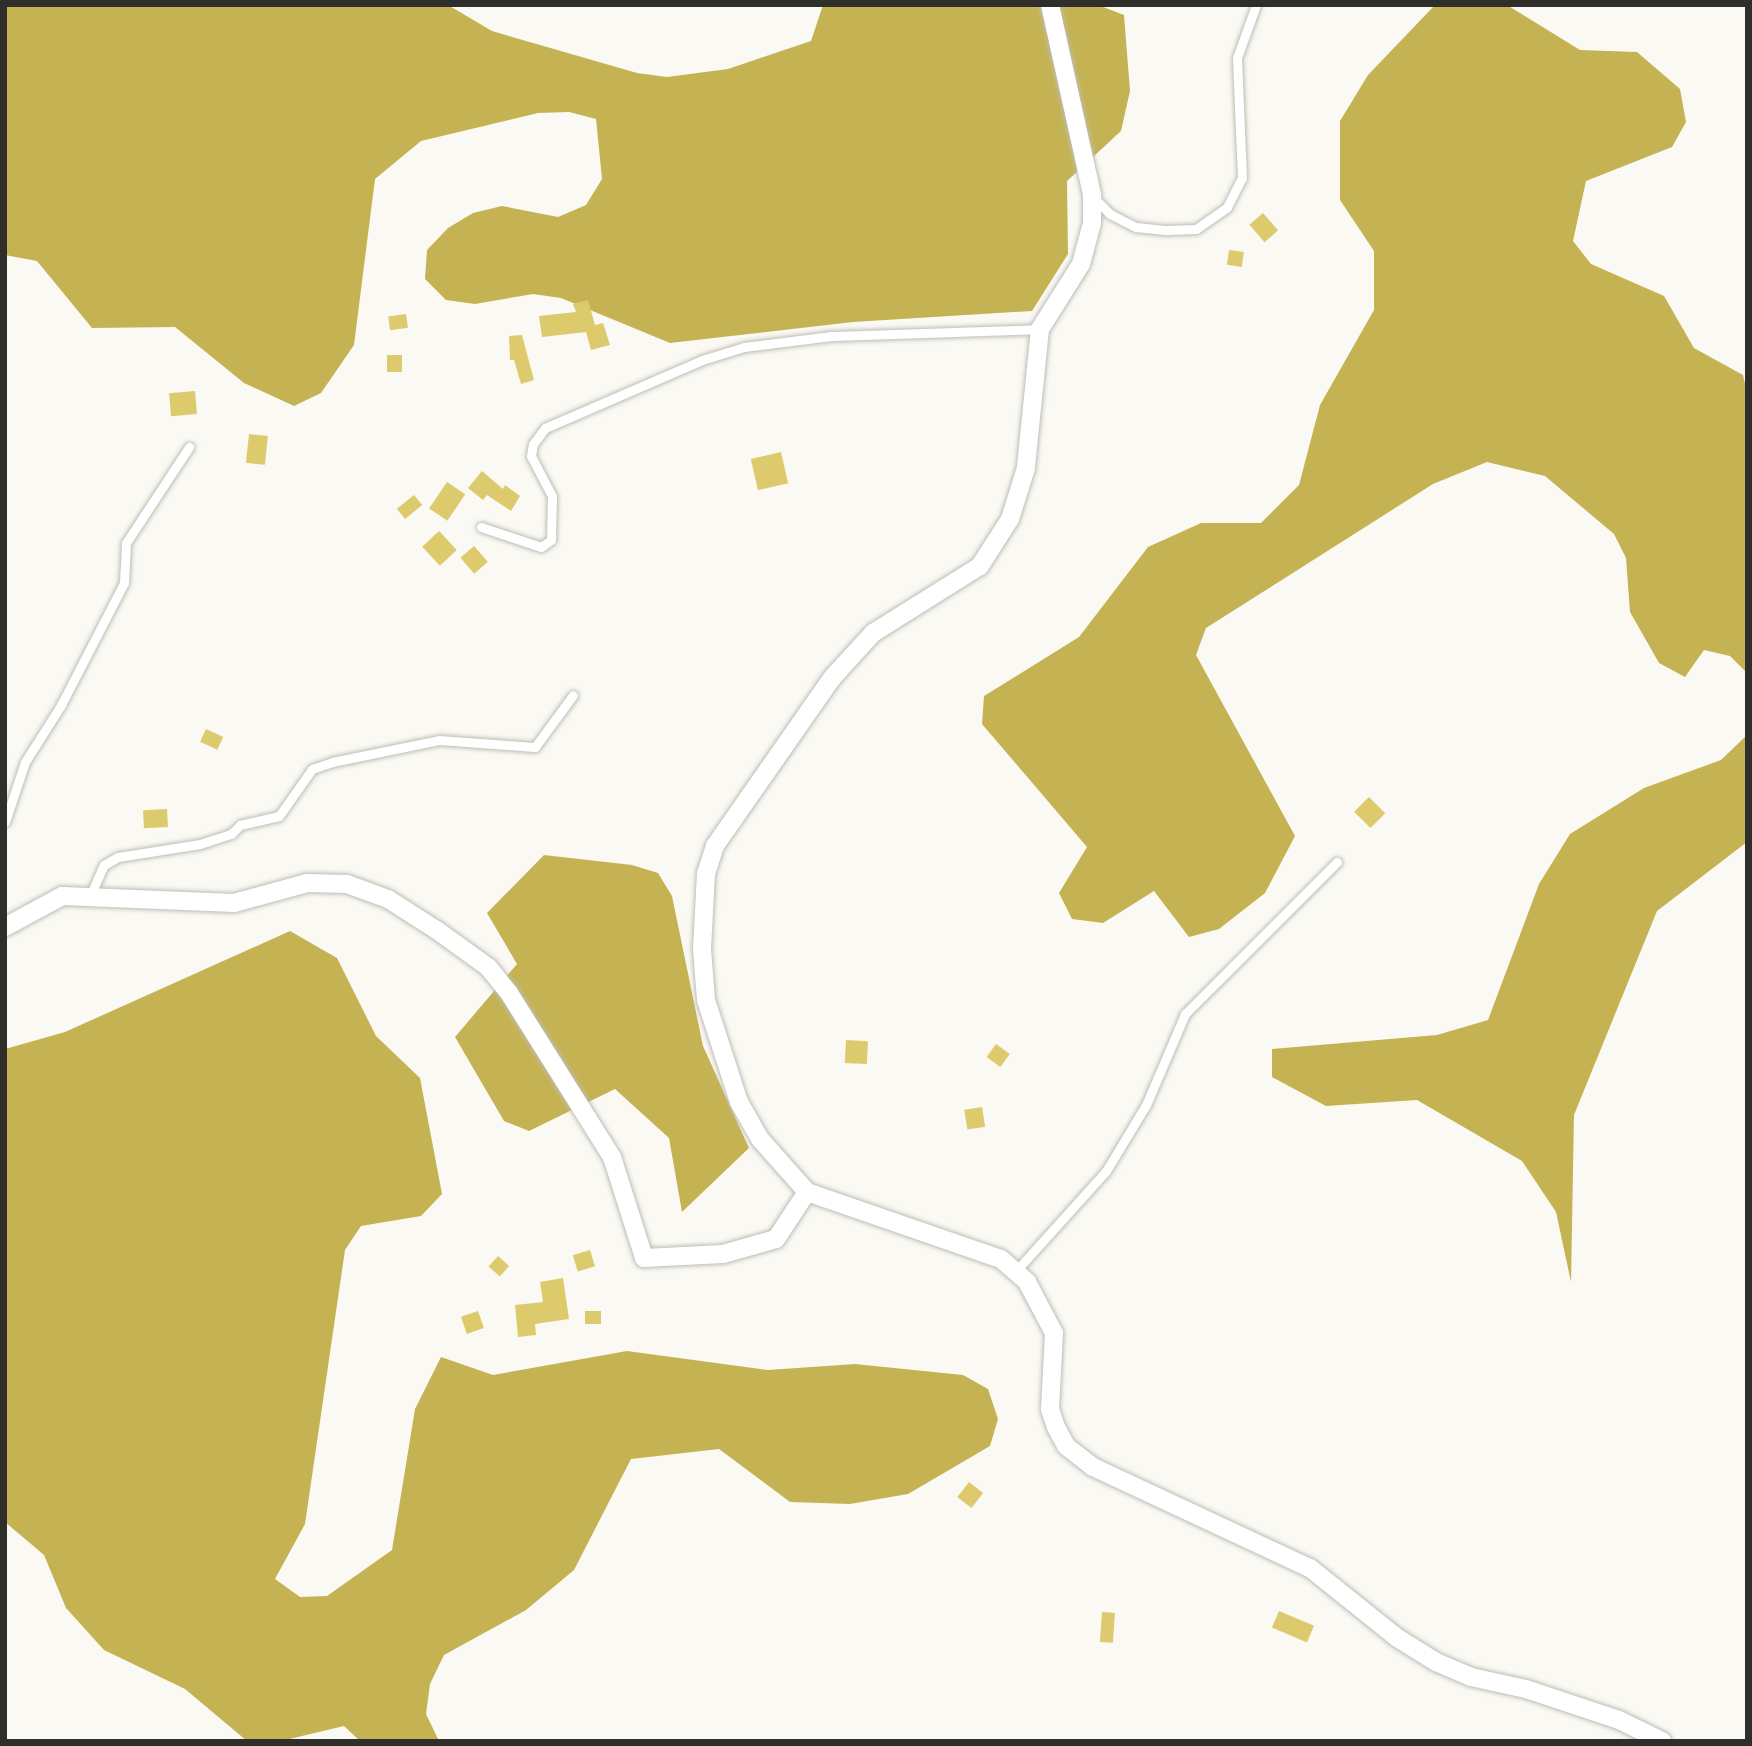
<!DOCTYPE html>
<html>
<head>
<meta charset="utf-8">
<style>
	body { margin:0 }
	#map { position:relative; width:1752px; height:1746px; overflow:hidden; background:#faf9f3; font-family:Raleway,sans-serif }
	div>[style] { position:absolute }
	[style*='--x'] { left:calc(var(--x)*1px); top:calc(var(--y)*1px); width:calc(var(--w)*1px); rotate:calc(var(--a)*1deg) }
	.forest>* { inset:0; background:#c5b353 }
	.building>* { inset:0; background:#ddca6c; transform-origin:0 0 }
	.roads { filter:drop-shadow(0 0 2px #bebdb6) drop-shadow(0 0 2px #bebdb6) }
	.lane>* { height:9px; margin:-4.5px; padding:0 4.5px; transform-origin:4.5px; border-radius:4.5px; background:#fff }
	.street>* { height:18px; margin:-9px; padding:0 9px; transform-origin:9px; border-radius:9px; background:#fff }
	span { translate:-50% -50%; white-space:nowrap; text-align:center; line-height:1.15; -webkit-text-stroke:6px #fff; paint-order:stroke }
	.frame { position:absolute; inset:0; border:7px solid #2e2e2b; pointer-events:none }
</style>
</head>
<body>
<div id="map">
	<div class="forest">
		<i style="clip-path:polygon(5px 5px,448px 5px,492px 31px,637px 73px,667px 77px,728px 69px,811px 41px,823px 5px,1098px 5px,1124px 15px,1130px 91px,1121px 131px,1067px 181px,1068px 254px,1032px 311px,853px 322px,670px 343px,561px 298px,533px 294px,475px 304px,446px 300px,425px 279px,427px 250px,448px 228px,473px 213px,502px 206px,558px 217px,586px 205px,602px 179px,596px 119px,569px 112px,538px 113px,421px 141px,375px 179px,354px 345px,321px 393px,294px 406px,244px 383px,175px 327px,92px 328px,37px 261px,5px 255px)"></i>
		<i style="clip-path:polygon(1435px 5px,1507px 5px,1580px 50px,1637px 52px,1680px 89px,1686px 122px,1672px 147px,1586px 181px,1573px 241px,1591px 264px,1664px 296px,1694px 348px,1743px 375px,1747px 392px,1747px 673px,1730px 656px,1704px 650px,1685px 677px,1659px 663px,1630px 612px,1626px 558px,1614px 534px,1545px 476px,1487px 462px,1433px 484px,1206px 628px,1196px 655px,1295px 836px,1265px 893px,1219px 929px,1189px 937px,1154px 891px,1103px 923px,1072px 919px,1059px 893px,1087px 847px,982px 724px,984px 696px,1079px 637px,1148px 547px,1201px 523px,1261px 523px,1299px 485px,1320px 405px,1374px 310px,1374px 251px,1340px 200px,1340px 121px,1368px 75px)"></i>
		<i style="clip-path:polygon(1747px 735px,1747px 842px,1657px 911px,1574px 1115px,1571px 1282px,1556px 1212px,1522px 1161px,1417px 1100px,1326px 1106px,1272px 1077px,1272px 1049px,1437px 1035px,1488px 1020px,1539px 884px,1570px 834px,1644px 788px,1721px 760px)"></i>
		<i style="clip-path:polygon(544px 855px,632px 865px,658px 873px,672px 896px,703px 1046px,749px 1148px,682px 1212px,669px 1138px,615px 1089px,529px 1131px,504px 1121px,455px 1037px,517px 964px,487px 913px)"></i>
		<i style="clip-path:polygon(290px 931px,337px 958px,376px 1036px,420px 1078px,442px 1194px,421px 1216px,361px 1226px,345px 1250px,305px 1524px,275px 1579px,300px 1597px,327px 1596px,392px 1550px,415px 1409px,441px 1357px,493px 1375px,627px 1351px,768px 1370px,855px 1364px,963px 1375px,988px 1389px,998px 1419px,990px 1446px,908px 1494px,850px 1504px,790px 1502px,719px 1449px,631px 1459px,574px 1570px,526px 1610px,444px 1655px,430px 1684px,426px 1714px,439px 1741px,360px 1741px,344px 1726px,281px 1741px,247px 1741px,185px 1689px,104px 1650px,66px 1608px,44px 1555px,5px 1522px,5px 1049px,65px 1032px)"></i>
	</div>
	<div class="building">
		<i style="left:1263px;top:213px;width:23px;height:18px;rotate:49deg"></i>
		<i style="left:1229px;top:250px;width:15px;height:15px;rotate:8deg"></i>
		<i style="clip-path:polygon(588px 300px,595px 325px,603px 323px,610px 345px,591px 350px,586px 332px,542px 337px,539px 316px,576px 312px,573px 304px)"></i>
		<i style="left:406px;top:314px;width:14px;height:18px;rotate:82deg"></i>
		<i style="clip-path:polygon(522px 335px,534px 380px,521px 384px,514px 360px,510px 360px,509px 336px)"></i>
		<i style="left:387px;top:355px;width:15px;height:17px"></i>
		<i style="left:195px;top:391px;width:23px;height:26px;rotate:85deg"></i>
		<i style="left:249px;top:434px;width:19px;height:29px;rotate:6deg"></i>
		<i style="left:781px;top:452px;width:32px;height:31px;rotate:77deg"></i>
		<i style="clip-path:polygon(482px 471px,503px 489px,505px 485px,520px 496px,511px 511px,487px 495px,483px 500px,468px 488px)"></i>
		<i style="left:447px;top:482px;width:22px;height:32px;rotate:34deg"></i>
		<i style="left:414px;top:495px;width:13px;height:22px;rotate:51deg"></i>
		<i style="left:439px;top:531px;width:26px;height:23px;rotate:47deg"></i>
		<i style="left:474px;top:546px;width:21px;height:18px;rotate:49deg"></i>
		<i style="left:206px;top:729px;width:19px;height:14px;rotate:25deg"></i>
		<i style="left:1369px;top:797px;width:23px;height:21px;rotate:45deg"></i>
		<i style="left:167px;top:809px;width:18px;height:24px;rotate:87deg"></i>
		<i style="left:846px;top:1040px;width:22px;height:23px;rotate:3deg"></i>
		<i style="left:996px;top:1044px;width:17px;height:16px;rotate:36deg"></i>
		<i style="left:982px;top:1107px;width:20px;height:18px;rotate:81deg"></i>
		<i style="left:590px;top:1250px;width:17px;height:18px;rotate:73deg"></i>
		<i style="left:498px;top:1256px;width:15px;height:14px;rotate:42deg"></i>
		<i style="clip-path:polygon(563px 1278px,569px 1319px,535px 1324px,536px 1335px,518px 1337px,515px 1305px,543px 1302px,540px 1282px)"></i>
		<i style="left:478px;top:1311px;width:18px;height:18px;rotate:71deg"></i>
		<i style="left:585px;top:1311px;width:16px;height:13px"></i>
		<i style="left:969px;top:1482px;width:18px;height:19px;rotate:38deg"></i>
		<i style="left:1279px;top:1611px;width:38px;height:18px;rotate:23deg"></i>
		<i style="left:1102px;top:1612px;width:13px;height:30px;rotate:4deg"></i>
	</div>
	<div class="roads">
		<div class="lane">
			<i style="--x:1093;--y:197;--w:24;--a:45"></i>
			<i style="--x:1110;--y:214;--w:29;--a:27"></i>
			<i style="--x:1136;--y:227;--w:31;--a:6"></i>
			<i style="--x:1167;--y:230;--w:29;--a:-2"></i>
			<i style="--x:1196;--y:229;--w:38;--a:-35"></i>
			<i style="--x:1227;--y:207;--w:33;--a:-63"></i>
			<i style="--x:1242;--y:178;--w:120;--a:-92.4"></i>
			<i style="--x:1237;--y:58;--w:56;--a:-70.3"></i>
			<i style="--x:481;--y:527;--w:63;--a:18.4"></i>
			<i style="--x:541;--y:547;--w:12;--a:-35"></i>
			<i style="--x:551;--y:540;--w:44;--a:-88.7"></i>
			<i style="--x:552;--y:496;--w:45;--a:-117.7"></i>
			<i style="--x:531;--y:456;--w:12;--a:-81"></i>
			<i style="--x:533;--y:444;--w:20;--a:-53"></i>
			<i style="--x:545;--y:428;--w:171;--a:-23.4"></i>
			<i style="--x:702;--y:360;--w:44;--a:-17.2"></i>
			<i style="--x:744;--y:347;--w:88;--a:-7.2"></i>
			<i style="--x:831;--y:336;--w:209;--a:-1.9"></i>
			<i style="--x:5;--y:822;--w:63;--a:-71.6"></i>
			<i style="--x:25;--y:762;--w:67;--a:-57.7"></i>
			<i style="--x:61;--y:705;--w:137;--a:-62.7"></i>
			<i style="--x:124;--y:583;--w:40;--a:-87.1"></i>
			<i style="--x:126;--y:543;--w:115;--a:-56.7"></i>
			<i style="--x:90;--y:896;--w:34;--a:-66"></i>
			<i style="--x:104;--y:865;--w:16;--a:-30"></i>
			<i style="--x:118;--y:857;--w:83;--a:-9"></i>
			<i style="--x:200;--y:844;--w:33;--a:-18"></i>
			<i style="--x:231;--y:834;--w:13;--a:-45"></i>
			<i style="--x:240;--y:825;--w:40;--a:-13"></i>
			<i style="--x:279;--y:816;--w:57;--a:-54.9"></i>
			<i style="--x:312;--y:769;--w:21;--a:-19"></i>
			<i style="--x:332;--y:762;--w:109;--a:-11.6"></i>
			<i style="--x:439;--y:740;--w:96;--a:4.2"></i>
			<i style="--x:535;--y:747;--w:64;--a:-53.8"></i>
			<i style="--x:1015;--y:1272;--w:136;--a:-48"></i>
			<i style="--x:1106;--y:1171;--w:77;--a:-58.8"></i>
			<i style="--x:1146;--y:1105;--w:99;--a:-66.8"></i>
			<i style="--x:1185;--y:1014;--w:215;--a:-45"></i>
		</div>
		<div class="street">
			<i style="--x:1050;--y:5;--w:195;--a:77.5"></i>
			<i style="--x:1092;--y:195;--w:28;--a:90"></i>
			<i style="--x:1092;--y:223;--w:42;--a:105"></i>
			<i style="--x:1081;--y:264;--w:77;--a:122.2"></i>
			<i style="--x:1040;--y:329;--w:140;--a:95.8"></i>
			<i style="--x:1026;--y:468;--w:53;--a:107.4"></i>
			<i style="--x:1010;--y:519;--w:56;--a:122.6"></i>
			<i style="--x:980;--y:566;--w:126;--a:147.9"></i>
			<i style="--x:873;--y:633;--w:61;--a:132.3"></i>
			<i style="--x:832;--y:678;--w:205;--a:124.9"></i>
			<i style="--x:715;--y:846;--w:28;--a:108"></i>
			<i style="--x:706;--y:873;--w:76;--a:93"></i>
			<i style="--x:702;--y:949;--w:51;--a:85.5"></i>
			<i style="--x:706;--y:1000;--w:107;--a:72.1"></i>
			<i style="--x:739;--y:1102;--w:43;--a:60.4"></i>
			<i style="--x:760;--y:1139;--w:71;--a:48.4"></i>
			<i style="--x:807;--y:1192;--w:205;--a:19.1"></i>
			<i style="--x:1001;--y:1259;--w:35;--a:41"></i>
			<i style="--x:1027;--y:1282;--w:58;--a:62.1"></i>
			<i style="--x:1054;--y:1333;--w:76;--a:93"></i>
			<i style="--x:1050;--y:1409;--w:19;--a:72"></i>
			<i style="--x:1056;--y:1427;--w:21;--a:62"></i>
			<i style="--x:1066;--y:1446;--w:34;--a:38"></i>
			<i style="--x:1093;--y:1467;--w:239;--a:25"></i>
			<i style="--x:1310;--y:1568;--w:110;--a:38.7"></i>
			<i style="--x:1396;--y:1637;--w:47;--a:32"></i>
			<i style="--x:1436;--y:1662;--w:38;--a:23"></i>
			<i style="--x:1471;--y:1677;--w:56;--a:12.3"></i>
			<i style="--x:1526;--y:1689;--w:98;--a:18.4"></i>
			<i style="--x:1619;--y:1720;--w:48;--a:26"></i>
			<i style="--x:5;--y:927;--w:65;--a:-28.5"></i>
			<i style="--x:62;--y:896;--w:172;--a:2.3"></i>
			<i style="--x:234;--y:903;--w:76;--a:-15.3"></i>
			<i style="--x:307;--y:883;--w:40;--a:1.4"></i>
			<i style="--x:347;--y:884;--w:44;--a:20.1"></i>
			<i style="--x:388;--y:899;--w:59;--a:32.6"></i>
			<i style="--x:438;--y:931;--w:62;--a:35.8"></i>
			<i style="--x:488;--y:967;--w:33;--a:51"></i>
			<i style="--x:509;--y:993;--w:194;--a:57.9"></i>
			<i style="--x:612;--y:1157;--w:106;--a:72.4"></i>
			<i style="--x:644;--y:1258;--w:79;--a:-2.9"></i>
			<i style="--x:723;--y:1254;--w:55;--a:-15.8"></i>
			<i style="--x:776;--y:1239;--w:56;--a:-56.6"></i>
		</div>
	</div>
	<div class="frame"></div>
</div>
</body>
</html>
